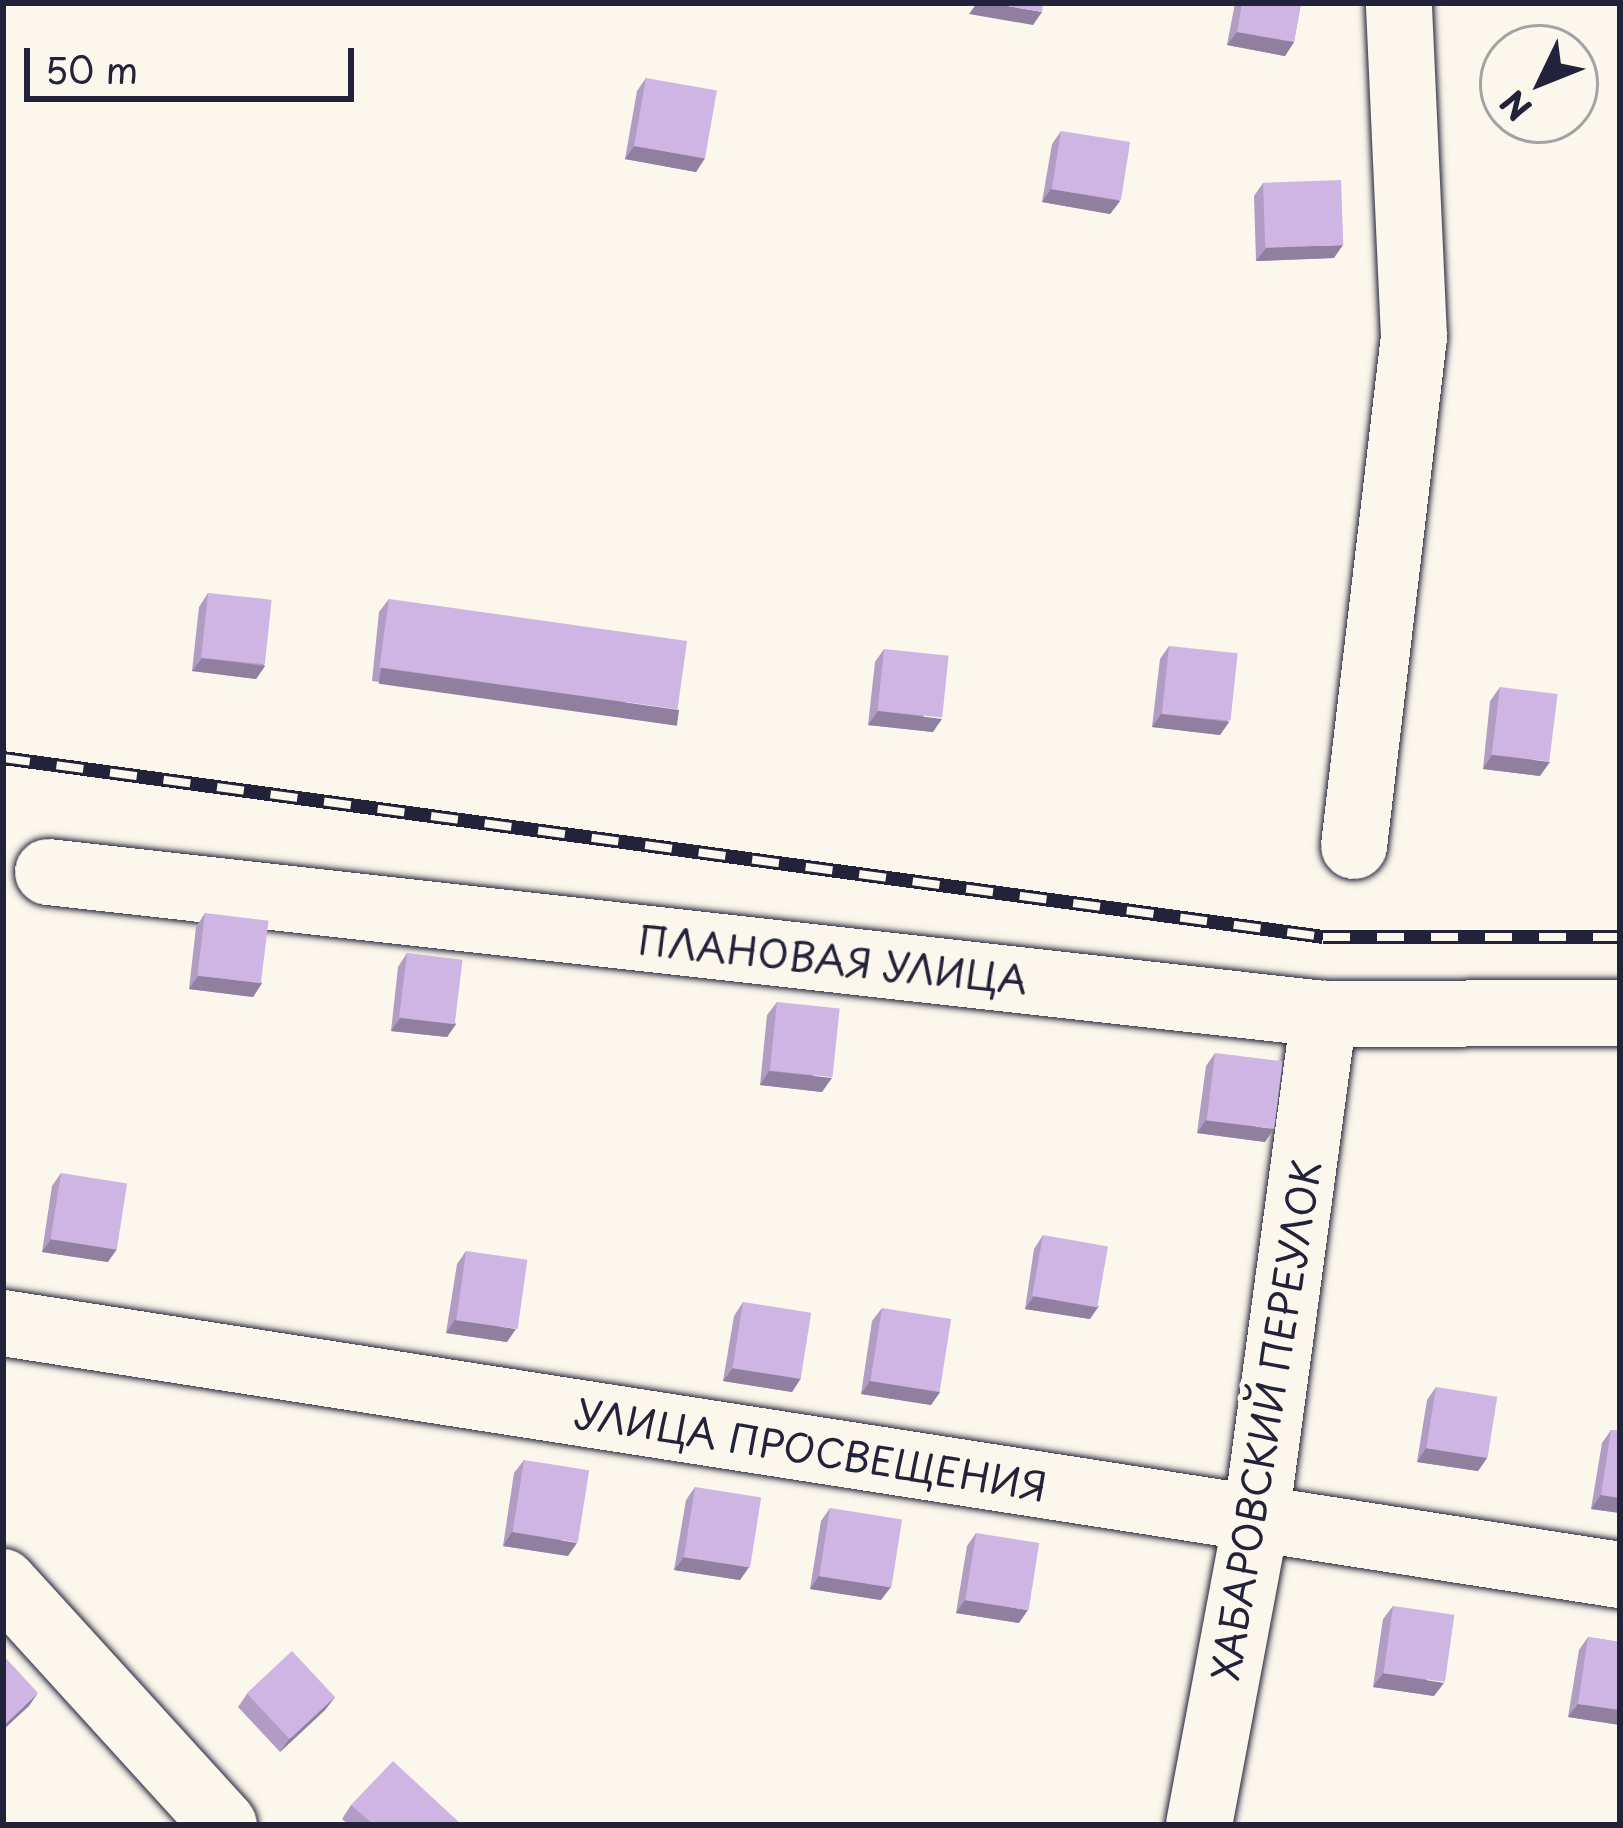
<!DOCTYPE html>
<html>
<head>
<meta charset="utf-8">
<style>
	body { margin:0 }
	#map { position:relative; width:1623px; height:1828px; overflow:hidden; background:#fbf7ec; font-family:"Playpen Sans",sans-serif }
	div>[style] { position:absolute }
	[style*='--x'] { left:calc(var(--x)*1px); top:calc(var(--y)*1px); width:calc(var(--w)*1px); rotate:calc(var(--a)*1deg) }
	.roads { filter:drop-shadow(0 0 3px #22223b) drop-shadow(0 0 3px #22223b) }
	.minor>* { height:66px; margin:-33px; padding:0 33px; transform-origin:33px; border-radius:33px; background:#fbf7ec }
	.rail>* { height:14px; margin-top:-7px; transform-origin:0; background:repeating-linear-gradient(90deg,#fbf7ec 0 27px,#22223b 0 54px); box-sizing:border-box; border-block:3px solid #22223b }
	.wall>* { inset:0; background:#b19cc3 }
	.shaded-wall>* { inset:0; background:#907f9f; transform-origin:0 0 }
	.building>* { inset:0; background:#ceb5e3; transform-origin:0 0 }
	span { translate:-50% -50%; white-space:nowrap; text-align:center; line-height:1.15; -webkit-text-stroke:10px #fbf7ec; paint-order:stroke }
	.street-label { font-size:39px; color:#22223b }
	.frame { position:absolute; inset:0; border:6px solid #22223b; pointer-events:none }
	.north { position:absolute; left:1479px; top:24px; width:120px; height:120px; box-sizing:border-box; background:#fbf7ec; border:3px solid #a4a2a5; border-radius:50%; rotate:227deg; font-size:33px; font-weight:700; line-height:48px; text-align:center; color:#22223b }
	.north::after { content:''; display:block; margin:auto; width:42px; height:54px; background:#22223b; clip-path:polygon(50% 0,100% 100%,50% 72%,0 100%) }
	.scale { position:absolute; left:24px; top:48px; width:330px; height:54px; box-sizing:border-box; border:6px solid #22223b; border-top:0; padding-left:15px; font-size:36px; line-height:42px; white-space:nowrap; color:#22223b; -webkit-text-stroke:9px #fbf7ec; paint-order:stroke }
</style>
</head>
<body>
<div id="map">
	<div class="roads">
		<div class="minor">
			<i style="--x:1354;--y:846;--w:513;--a:-83.28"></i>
			<i style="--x:1414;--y:337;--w:334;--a:-92.6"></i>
			<i style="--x:48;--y:872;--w:1284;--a:6.35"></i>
			<i style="--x:1324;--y:1014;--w:296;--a:-0.2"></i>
			<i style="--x:3;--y:1323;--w:1637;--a:8.86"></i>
			<i style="--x:3;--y:1582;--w:328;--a:47.7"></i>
			<i style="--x:1199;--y:1825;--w:311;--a:-79.4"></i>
			<i style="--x:1256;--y:1519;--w:510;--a:-82.33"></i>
		</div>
	</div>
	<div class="rail">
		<i style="--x:3;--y:758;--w:1332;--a:7.72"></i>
		<i style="--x:1323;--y:937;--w:297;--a:0"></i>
	</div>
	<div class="wall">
		<i style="clip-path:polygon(1235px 3px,1301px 3px,1294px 42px,1285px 56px,1227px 45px)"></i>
		<i style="clip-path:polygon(646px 78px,705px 158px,696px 172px,625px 159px,637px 91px)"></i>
		<i style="clip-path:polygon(1061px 131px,1120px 201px,1110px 214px,1042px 202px,1052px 144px)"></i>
		<i style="clip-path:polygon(1263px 183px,1334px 258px,1256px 261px,1254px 196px)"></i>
		<i style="clip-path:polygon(208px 593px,265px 666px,256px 679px,192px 671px,199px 607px)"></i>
		<i style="clip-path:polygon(389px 599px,670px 722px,372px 681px,379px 612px)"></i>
		<i style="clip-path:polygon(1169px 646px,1229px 722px,1220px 735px,1152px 727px,1160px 659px)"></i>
		<i style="clip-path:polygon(884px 649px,933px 732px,868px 725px,875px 662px)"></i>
		<i style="clip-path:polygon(1500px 687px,1540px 776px,1483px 769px,1490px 701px)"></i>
		<i style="clip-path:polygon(205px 913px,262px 983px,253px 997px,189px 989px,196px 927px)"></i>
		<i style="clip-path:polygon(407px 953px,456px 1024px,447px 1037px,391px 1031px,398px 967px)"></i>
		<i style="clip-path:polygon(777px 1002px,822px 1092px,760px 1085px,767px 1015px)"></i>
		<i style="clip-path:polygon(1215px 1053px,1265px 1142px,1197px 1133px,1206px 1066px)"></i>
		<i style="clip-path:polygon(61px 1173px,108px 1262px,42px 1252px,52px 1186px)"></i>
		<i style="clip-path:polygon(1043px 1235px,1090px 1319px,1025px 1309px,1034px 1249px)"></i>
		<i style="clip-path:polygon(466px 1251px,507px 1342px,446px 1333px,457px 1264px)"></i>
		<i style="clip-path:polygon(743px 1302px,801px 1378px,792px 1392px,723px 1381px,734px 1316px)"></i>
		<i style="clip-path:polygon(882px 1308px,940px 1392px,931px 1405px,861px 1394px,872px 1321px)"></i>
		<i style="clip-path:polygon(1436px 1387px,1487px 1458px,1478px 1471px,1417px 1462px,1427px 1400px)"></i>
		<i style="clip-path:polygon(1611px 1430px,1620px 1431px,1620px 1513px,1591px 1509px,1602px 1443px)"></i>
		<i style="clip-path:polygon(524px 1460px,568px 1556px,503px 1546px,514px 1473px)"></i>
		<i style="clip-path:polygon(695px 1487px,749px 1567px,740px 1580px,674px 1570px,686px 1500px)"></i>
		<i style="clip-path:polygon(830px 1508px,881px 1600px,810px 1589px,821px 1521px)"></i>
		<i style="clip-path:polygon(976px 1533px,1019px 1623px,956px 1613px,967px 1546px)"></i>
		<i style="clip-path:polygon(1393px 1606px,1434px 1696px,1373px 1687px,1383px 1619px)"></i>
		<i style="clip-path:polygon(1588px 1637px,1620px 1642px,1620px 1725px,1568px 1717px,1579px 1650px)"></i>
		<i style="clip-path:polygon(247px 1694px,335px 1697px,325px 1710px,280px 1752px,238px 1707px)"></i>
		<i style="clip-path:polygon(351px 1805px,462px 1825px,349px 1825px,342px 1819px)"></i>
	</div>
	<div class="shaded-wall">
		<i style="clip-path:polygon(977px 3px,990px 3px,1042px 12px,1033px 25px,969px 14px)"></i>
		<i style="clip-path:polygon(1237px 32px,1294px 42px,1285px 56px,1227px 45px)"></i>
		<i style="clip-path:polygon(634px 146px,705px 158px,696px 172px,625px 159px)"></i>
		<i style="clip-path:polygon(1051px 189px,1120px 201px,1110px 214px,1042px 202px)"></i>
		<i style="clip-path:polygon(1343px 245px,1334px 258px,1256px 261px,1266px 248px)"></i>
		<i style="clip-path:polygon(202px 658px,265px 666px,256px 679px,192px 671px)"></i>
		<i style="left:381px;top:668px;width:301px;height:16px;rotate:8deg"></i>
		<i style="clip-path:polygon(878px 711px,942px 719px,933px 732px,868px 725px)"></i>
		<i style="clip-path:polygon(1161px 714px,1229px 722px,1220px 735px,1152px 727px)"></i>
		<i style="clip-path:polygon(1492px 755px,1550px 762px,1540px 776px,1483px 769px)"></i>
		<i style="clip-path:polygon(198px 976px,262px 983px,253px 997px,189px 989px)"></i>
		<i style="clip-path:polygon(400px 1018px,456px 1024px,447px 1037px,391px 1031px)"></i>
		<i style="clip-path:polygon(769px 1071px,832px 1078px,822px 1092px,760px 1085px)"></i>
		<i style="clip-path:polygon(1206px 1120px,1274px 1129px,1265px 1142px,1197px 1133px)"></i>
		<i style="clip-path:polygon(51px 1239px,117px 1249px,108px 1262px,42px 1252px)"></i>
		<i style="clip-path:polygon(1034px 1296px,1099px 1306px,1090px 1319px,1025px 1309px)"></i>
		<i style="clip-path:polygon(455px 1320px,516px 1329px,507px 1342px,446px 1333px)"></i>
		<i style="clip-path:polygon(733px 1368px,801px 1378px,792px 1392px,723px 1381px)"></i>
		<i style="clip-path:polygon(870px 1381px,940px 1392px,931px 1405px,861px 1394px)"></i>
		<i style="clip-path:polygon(1426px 1448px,1487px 1458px,1478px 1471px,1417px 1462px)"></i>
		<i style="clip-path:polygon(1601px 1495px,1620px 1498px,1620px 1513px,1591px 1509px)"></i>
		<i style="clip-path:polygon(512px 1532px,577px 1543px,568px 1556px,503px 1546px)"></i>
		<i style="clip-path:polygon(684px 1557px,749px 1567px,740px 1580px,674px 1570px)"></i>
		<i style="clip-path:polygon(819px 1576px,891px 1587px,881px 1600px,810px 1589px)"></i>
		<i style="clip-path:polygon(965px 1600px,1028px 1610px,1019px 1623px,956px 1613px)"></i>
		<i style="clip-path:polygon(1383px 1673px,1444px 1683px,1434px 1696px,1373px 1687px)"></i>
		<i style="clip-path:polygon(38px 1693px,29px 1706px,3px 1730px,3px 1726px)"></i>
		<i style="clip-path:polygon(335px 1697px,325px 1710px,280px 1752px,289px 1739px)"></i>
		<i style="clip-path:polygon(1578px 1704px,1620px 1710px,1620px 1725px,1568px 1717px)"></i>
	</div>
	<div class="building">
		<i style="clip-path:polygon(990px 3px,1043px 3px,1042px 12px)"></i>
		<i style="clip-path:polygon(1242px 3px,1301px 3px,1294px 42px,1237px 32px)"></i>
		<i style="left:646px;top:78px;width:72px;height:69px;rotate:10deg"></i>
		<i style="left:1061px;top:131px;width:70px;height:59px;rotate:9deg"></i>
		<i style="left:1341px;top:180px;width:65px;height:78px;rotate:88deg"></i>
		<i style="left:208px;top:593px;width:64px;height:65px;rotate:6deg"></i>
		<i style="left:389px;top:599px;width:301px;height:69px;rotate:8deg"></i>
		<i style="left:1169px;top:646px;width:69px;height:68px;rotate:6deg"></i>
		<i style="left:884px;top:649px;width:65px;height:62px;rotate:6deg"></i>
		<i style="left:1500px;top:687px;width:58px;height:68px;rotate:7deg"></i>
		<i style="left:205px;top:913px;width:64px;height:63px;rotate:7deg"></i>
		<i style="left:407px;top:953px;width:56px;height:65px;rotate:7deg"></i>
		<i style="left:777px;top:1002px;width:63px;height:69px;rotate:6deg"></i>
		<i style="left:1215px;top:1053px;width:68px;height:68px;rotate:7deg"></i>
		<i style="left:61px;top:1173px;width:67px;height:67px;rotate:9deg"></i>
		<i style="left:1043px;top:1235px;width:66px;height:62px;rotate:10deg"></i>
		<i style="left:466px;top:1251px;width:62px;height:70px;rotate:8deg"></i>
		<i style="left:743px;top:1302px;width:69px;height:67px;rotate:9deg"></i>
		<i style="left:882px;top:1308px;width:70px;height:74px;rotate:9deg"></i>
		<i style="left:1436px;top:1387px;width:62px;height:62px;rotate:9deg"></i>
		<i style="clip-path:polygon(1611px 1430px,1620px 1431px,1620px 1498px,1601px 1495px)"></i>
		<i style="left:524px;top:1460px;width:66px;height:73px;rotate:9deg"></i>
		<i style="left:695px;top:1487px;width:67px;height:71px;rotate:9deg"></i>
		<i style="left:830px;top:1508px;width:73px;height:69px;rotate:9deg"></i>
		<i style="left:976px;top:1533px;width:64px;height:68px;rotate:9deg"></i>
		<i style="left:1393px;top:1606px;width:62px;height:68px;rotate:8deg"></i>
		<i style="clip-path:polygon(1588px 1637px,1620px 1642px,1620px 1710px,1578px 1704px)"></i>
		<i style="left:292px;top:1651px;width:63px;height:62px;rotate:47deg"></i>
		<i style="clip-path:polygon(3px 1655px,38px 1693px,3px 1726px)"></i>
		<i style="clip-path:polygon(393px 1761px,462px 1825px,374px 1825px,351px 1805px)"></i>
	</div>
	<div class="street-label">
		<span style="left:833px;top:959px;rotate:6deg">ПЛАНОВАЯ УЛИЦА</span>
		<span style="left:1265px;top:1420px;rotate:-81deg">ХАБАРОВСКИЙ ПЕРЕУЛОК</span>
		<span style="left:811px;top:1449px;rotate:9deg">УЛИЦА ПРОСВЕЩЕНИЯ</span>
	</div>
	<div class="frame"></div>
	<div class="north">N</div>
	<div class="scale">50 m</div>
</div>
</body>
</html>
